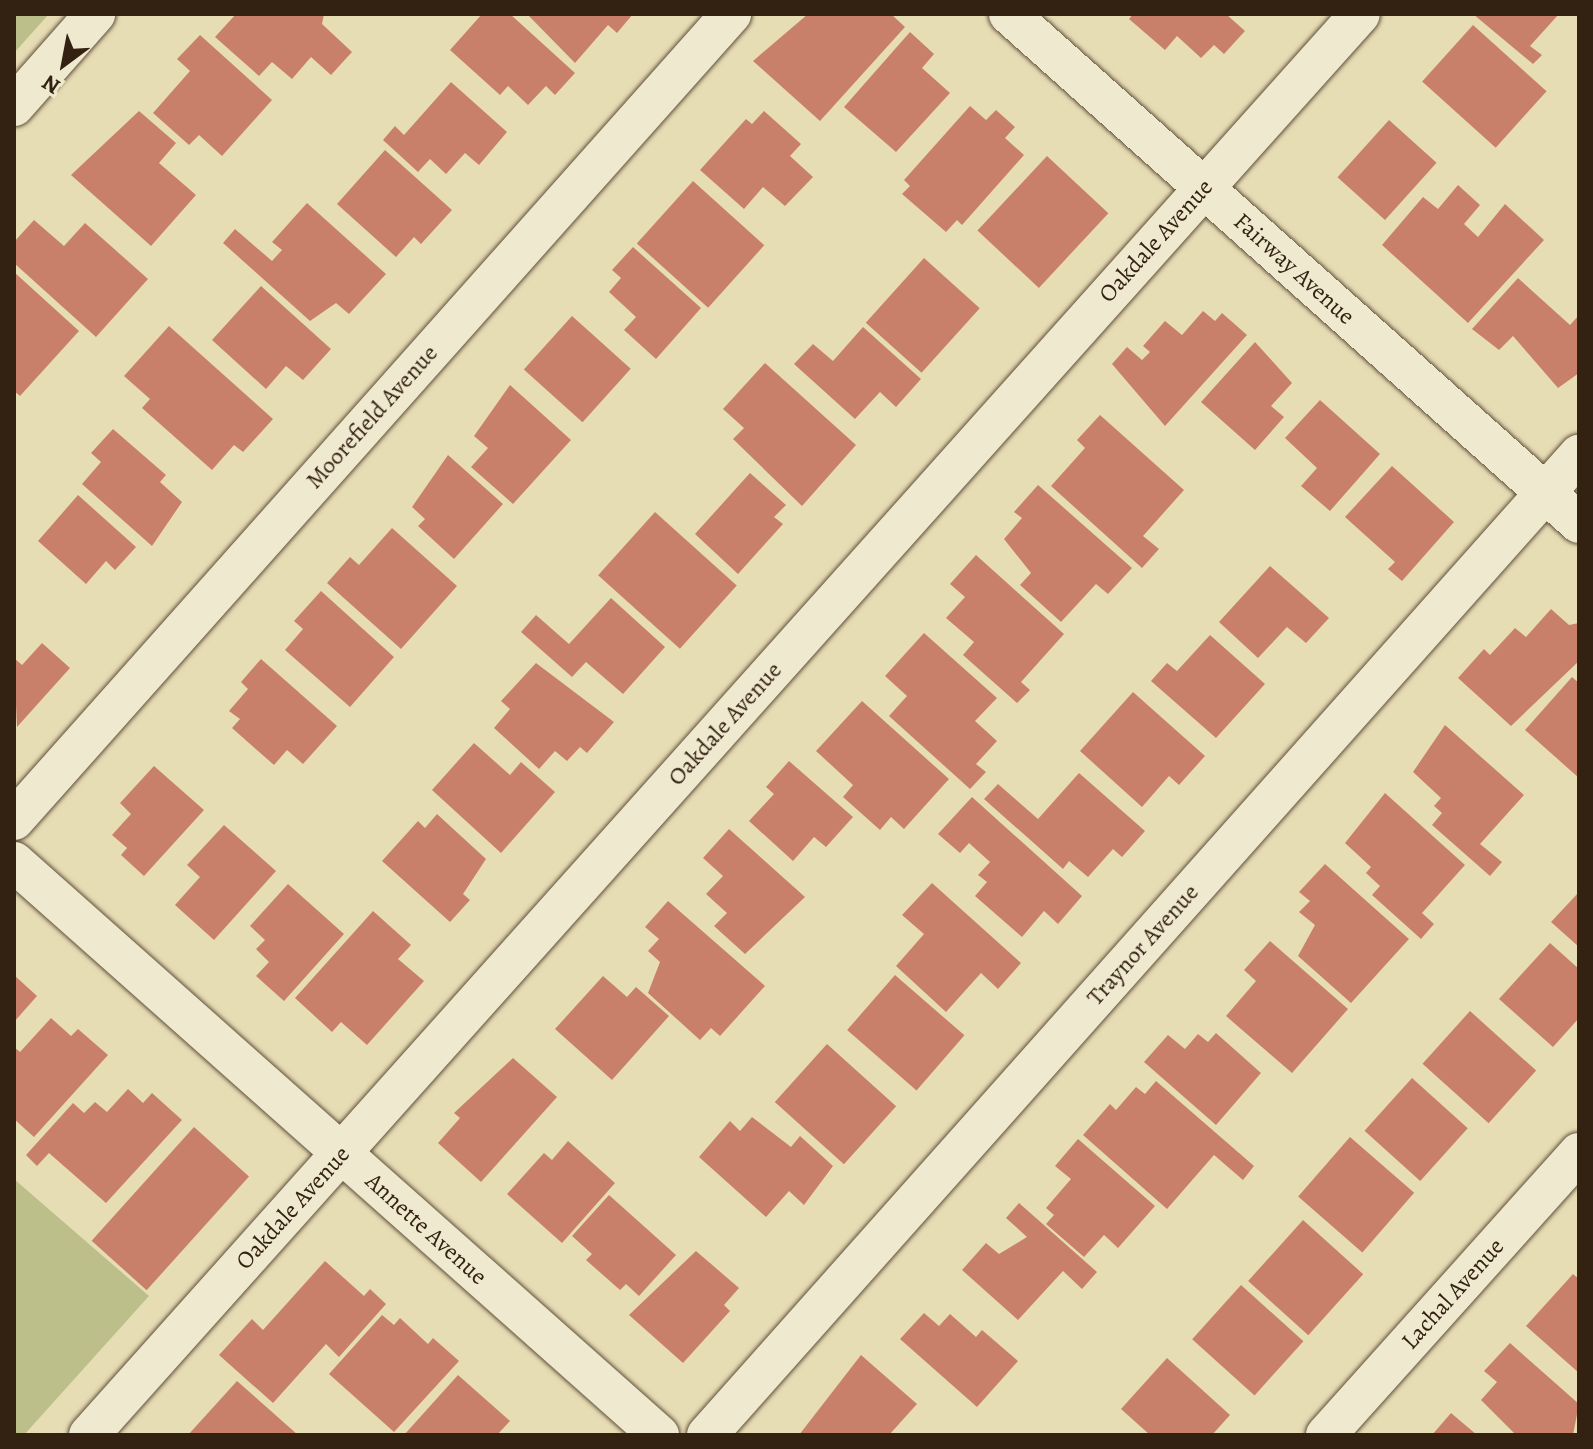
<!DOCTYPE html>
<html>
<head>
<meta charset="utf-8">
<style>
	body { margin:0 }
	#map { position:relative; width:1593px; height:1449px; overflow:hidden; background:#e7ddb5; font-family:Alegreya,serif }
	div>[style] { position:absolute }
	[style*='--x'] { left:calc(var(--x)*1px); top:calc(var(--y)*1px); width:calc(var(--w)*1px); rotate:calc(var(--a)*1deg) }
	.green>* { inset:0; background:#bcbf8a }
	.building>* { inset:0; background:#c9806b; transform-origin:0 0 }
	.roads { filter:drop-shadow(0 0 2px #60503b) drop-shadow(0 0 2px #60503b) }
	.minor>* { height:40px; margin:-20px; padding:0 20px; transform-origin:20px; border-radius:20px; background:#efe9cf }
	span { translate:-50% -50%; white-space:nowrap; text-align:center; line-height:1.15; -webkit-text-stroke:7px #efe9cf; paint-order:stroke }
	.street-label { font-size:24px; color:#332112 }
	.frame { position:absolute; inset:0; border:16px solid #332112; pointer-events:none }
	.north { position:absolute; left:24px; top:24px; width:80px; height:80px; -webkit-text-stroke:6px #efe9cf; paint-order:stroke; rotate:212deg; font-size:22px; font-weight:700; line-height:32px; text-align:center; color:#332112 }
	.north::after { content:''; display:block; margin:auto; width:28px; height:36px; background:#332112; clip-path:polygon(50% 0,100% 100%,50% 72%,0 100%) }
</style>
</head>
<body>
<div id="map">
	<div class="green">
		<i style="clip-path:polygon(14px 14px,49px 14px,14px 53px)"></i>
		<i style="clip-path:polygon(14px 1179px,149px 1296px,24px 1435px,14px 1435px)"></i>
	</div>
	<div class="building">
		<i style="clip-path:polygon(236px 14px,324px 14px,322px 24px,352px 52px,331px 75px,311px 57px,292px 79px,272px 62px,259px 76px,215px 37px)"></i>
		<i style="clip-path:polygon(482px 14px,510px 14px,575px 73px,555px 95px,546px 86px,528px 105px,508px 86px,500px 95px,450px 50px)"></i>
		<i style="clip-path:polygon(527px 14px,633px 14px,617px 33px,608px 25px,575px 63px)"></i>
		<i style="clip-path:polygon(808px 14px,891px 14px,905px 27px,820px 121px,753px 61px)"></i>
		<i style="clip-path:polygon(1133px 14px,1226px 14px,1245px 31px,1224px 54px,1214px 45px,1201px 58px,1177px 36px,1165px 50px,1129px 19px)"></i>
		<i style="clip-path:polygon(1473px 14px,1559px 14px,1530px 46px,1542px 55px,1533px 64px)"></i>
		<i style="left:1473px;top:25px;width:99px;height:76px;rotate:42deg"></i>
		<i style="clip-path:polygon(910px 32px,934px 54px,922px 68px,950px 93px,896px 152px,844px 107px)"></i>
		<i style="clip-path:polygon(200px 35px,272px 100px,222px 156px,199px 135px,189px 145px,153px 113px,190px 71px,177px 59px)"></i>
		<i style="clip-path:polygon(451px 82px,507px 132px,479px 165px,465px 153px,446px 174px,430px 159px,418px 172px,383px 140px,395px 126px,404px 135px)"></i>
		<i style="clip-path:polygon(970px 106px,986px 120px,996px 110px,1015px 127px,1005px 138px,1024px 155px,962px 225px,957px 220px,946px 232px,902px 194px,910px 186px,904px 180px)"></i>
		<i style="clip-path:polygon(139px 111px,176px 143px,159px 163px,196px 195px,151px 246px,71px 175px)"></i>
		<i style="clip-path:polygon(764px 111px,801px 144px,790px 156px,813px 177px,785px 206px,763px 187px,744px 209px,700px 170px,746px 119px,752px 124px)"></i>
		<i style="left:1389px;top:120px;width:64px;height:77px;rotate:42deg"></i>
		<i style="clip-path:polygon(385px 150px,452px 210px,421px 244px,414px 237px,396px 257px,337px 204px)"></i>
		<i style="left:1047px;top:156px;width:84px;height:102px;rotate:43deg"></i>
		<i style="left:693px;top:181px;width:96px;height:84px;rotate:42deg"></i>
		<i style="clip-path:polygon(1458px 185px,1480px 205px,1464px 224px,1478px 237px,1505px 204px,1544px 240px,1468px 323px,1382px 245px,1423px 197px,1438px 209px)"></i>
		<i style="clip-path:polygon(307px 203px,386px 274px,349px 314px,336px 303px,310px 321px,223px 243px,235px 229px,272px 261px,282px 250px,272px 242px)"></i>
		<i style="clip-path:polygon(34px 220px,64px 246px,85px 223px,148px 279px,96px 337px,14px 263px,14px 242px)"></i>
		<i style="clip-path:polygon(633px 247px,701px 308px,656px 359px,624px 330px,636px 317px,609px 292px,621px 278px,612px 270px)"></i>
		<i style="left:924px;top:258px;width:75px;height:87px;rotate:42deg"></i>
		<i style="clip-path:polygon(14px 272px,79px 331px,20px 396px,14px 391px)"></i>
		<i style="clip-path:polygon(1518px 278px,1570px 325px,1579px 315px,1579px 373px,1558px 388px,1513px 336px,1499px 350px,1472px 329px)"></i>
		<i style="clip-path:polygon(261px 286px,331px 349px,303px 380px,286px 366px,266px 389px,212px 340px)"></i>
		<i style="clip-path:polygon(1203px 311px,1215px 321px,1222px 313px,1247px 335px,1165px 426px,1112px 364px,1127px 347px,1142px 360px,1150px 352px,1143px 346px,1165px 321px,1182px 335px)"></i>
		<i style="left:572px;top:316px;width:79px;height:72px;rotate:42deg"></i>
		<i style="clip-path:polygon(169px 326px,273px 419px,243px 452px,234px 445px,212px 470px,142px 408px,150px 399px,124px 376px)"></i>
		<i style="clip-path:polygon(863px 327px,921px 379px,896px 407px,880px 392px,855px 419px,794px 364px,813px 344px,833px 361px)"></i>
		<i style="clip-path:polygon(1255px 342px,1292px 383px,1271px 406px,1284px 417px,1255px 450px,1201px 402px)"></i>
		<i style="clip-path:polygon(765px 363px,856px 445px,802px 506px,733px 439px,744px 428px,723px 409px)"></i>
		<i style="clip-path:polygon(510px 385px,571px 440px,513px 504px,471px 467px,488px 448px,474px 436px)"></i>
		<i style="clip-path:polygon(1320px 400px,1380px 454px,1330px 511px,1301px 486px,1317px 468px,1285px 438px)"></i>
		<i style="clip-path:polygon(1100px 415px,1184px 490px,1143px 536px,1159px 549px,1142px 568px,1051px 486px,1085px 448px,1077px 440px)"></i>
		<i style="clip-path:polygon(113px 429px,166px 475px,160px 482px,182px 502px,152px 546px,82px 484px,101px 462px,91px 453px)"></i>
		<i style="clip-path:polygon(448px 455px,503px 504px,454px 559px,418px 526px,425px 519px,412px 507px)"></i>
		<i style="clip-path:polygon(1392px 466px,1454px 522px,1402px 581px,1388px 569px,1395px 562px,1345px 517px)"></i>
		<i style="clip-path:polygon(750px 473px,786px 505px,774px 517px,783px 524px,738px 574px,695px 534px)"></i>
		<i style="clip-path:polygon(1038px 485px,1132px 568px,1108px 594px,1096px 584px,1061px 622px,1020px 585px,1031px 573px,1004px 539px,1022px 518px,1014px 512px)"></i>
		<i style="clip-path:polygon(78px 495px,136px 547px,115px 570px,106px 561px,86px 584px,38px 541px)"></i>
		<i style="left:655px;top:512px;width:110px;height:85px;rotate:42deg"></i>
		<i style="clip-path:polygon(392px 528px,457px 586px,401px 649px,327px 583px,350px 557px,359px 565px)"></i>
		<i style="clip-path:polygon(976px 555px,1064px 634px,1021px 682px,1030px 690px,1017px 703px,963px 655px,974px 642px,946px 618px,965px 597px,950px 584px)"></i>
		<i style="clip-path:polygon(1270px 566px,1329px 618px,1306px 643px,1287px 627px,1258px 658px,1219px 622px)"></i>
		<i style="clip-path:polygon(321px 591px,394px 657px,350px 707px,285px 650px,303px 629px,294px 621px)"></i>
		<i style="clip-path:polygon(611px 598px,665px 647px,623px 694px,586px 662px,572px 677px,521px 632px,536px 615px,569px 644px)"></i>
		<i style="clip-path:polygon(1551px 609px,1569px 625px,1579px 623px,1579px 661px,1511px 726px,1458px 678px,1484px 649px,1490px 655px,1515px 628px,1526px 637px)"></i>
		<i style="clip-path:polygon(924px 633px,997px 698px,975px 721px,997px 741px,976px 764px,986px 772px,970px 789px,889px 716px,907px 696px,885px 676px)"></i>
		<i style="clip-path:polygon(1210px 635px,1265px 684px,1216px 738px,1151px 681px,1167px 663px,1177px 671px)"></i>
		<i style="clip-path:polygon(42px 643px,70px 668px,17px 727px,14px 658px,22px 665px)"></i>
		<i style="clip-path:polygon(261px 659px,337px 726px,303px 764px,287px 750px,274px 765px,232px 728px,240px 719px,229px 711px,248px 689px,241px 682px)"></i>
		<i style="clip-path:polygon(536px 663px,614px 722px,587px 753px,580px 747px,567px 761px,555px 751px,539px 769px,494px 728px,510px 709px,501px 701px)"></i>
		<i style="clip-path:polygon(1572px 677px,1579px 683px,1579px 778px,1525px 730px)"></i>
		<i style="clip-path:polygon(1133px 692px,1205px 756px,1179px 785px,1169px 776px,1142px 807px,1080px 751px)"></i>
		<i style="clip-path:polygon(862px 701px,949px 779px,904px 829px,891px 817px,880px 830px,843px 797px,853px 785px,816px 751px)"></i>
		<i style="clip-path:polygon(1445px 725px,1524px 795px,1480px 844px,1502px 862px,1490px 876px,1432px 825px,1442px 813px,1434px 806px,1441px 798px,1413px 772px)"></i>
		<i style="clip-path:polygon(474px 743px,510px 775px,521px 762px,555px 792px,501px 853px,432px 790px)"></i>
		<i style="clip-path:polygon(789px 761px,853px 817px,826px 847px,814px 837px,793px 861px,749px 821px,774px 794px,766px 787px)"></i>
		<i style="clip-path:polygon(154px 766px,204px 810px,144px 876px,121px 855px,127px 848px,112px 835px,131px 814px,120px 803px)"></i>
		<i style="clip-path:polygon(1079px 773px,1145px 831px,1122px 857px,1113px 849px,1088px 877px,1069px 861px,1063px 869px,984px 799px,998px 784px,1038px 819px)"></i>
		<i style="clip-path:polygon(1385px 793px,1465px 865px,1422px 913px,1434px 924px,1421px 939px,1372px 895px,1380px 886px,1366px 873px,1371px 867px,1345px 843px)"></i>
		<i style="clip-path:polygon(972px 797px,1082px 896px,1058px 924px,1044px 911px,1022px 937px,975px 896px,987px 882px,978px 875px,990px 862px,969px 843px,960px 853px,938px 834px)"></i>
		<i style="clip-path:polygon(437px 814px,486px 859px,463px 894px,470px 900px,450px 922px,382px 861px,418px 821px,425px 828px)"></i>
		<i style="clip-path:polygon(224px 825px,276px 871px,214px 940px,175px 905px,200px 877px,187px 865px)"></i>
		<i style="clip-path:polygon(729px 829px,805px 897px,745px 954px,714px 926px,727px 913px,706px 894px,723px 876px,703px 858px)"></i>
		<i style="clip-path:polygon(1325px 864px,1409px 939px,1351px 1003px,1298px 956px,1315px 925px,1299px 912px,1310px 901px,1299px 892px)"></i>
		<i style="clip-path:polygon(932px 883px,1021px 963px,998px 989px,981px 973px,946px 1012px,896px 966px,924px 934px,902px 915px)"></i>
		<i style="clip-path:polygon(288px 884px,344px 934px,284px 1001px,256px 976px,269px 962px,256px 949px,265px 940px,250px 926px)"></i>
		<i style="clip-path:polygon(1579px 892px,1579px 947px,1551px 922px)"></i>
		<i style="clip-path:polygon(668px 901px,765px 986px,720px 1036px,711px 1028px,700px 1040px,648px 993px,660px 962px,648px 951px,659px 939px,645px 927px)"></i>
		<i style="clip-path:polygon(373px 911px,411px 945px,398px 959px,424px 981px,367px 1045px,341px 1022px,332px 1032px,295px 998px)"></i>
		<i style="clip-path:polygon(1270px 941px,1348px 1009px,1292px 1073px,1226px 1016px,1256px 981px,1244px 970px)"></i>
		<i style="clip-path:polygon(1550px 943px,1579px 969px,1579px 1018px,1553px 1047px,1499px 999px)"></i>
		<i style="clip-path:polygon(14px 975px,37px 996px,14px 1022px)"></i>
		<i style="left:895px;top:975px;width:92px;height:73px;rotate:41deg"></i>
		<i style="clip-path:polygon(603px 976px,627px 997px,636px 987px,669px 1016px,612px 1080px,555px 1029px)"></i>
		<i style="left:1470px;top:1011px;width:89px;height:71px;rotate:42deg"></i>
		<i style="clip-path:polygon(51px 1018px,71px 1036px,78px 1029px,108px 1055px,34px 1137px,14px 1119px,14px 1047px,20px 1052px)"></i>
		<i style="clip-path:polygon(1216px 1033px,1261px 1073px,1216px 1125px,1144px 1062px,1168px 1035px,1185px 1049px,1198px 1034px,1208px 1042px)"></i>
		<i style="left:827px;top:1044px;width:93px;height:78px;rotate:42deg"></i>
		<i style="clip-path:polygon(513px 1058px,557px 1097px,481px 1182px,438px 1143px,460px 1118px,454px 1113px)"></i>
		<i style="left:1412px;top:1078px;width:75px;height:71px;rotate:42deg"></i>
		<i style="clip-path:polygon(1156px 1081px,1254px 1166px,1243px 1180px,1214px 1155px,1167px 1209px,1083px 1135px,1110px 1104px,1116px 1110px,1136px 1087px,1145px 1094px)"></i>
		<i style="clip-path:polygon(128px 1089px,143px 1103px,152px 1093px,182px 1120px,106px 1203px,49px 1153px,37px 1166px,26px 1155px,73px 1103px,84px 1113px,95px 1102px,107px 1112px)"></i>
		<i style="clip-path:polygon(752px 1117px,791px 1147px,800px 1136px,833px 1166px,804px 1205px,789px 1191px,766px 1217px,699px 1157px,730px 1121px,740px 1131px)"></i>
		<i style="left:194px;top:1127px;width:74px;height:153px;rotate:42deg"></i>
		<i style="left:1350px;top:1137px;width:85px;height:79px;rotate:41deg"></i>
		<i style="clip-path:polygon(1078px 1139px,1155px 1206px,1118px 1248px,1104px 1235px,1084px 1257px,1046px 1224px,1054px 1215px,1046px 1208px,1071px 1179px,1055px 1166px)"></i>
		<i style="clip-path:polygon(568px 1141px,615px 1183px,562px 1243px,507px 1194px,544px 1153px,552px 1160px)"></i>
		<i style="clip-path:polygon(609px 1195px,676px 1255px,639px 1296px,626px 1284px,620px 1290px,586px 1260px,592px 1254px,572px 1236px)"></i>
		<i style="clip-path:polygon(1019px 1203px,1097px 1272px,1082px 1289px,1063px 1271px,1018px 1320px,962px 1270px,986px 1243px,999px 1254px,1027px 1237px,1006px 1218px)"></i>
		<i style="left:1303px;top:1220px;width:81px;height:82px;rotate:42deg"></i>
		<i style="clip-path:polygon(696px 1251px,739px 1288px,724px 1305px,730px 1311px,683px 1363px,629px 1315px)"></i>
		<i style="clip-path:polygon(325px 1261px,364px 1296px,370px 1289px,386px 1304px,339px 1357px,326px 1344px,273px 1403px,219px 1355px,252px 1319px,263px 1330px)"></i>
		<i style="clip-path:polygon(1573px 1274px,1579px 1279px,1579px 1373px,1526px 1326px)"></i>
		<i style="left:1241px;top:1285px;width:84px;height:73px;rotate:42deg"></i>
		<i style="clip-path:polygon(924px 1313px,939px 1326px,950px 1314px,976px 1337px,982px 1330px,1018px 1361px,977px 1407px,900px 1339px)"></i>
		<i style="clip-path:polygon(382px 1315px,394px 1325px,400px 1318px,428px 1344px,433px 1338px,459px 1361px,394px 1432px,329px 1374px)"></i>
		<i style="clip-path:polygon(1510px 1343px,1579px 1404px,1573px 1435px,1516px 1435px,1481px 1400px,1497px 1382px,1484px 1371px)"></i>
		<i style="clip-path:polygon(861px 1355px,917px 1404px,889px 1435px,799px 1435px)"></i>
		<i style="clip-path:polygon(1167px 1358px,1230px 1415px,1212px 1435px,1150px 1435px,1121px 1409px)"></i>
		<i style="clip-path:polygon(458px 1375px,510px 1421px,497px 1435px,404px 1435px)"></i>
		<i style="clip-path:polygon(237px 1381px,298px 1435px,188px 1435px)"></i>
		<i style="clip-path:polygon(1451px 1413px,1477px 1435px,1432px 1435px)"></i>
	</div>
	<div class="roads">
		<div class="minor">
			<i style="--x:1009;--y:14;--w:764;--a:41.76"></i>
			<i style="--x:14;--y:106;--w:123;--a:-48.6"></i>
			<i style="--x:14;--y:820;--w:1079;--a:-48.34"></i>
			<i style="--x:14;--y:862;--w:863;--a:41.62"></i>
			<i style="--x:89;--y:1435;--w:1906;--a:-48.19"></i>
			<i style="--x:707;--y:1435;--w:1312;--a:-48.34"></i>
			<i style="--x:1326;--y:1435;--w:379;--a:-48.1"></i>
		</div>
	</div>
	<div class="street-label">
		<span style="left:1156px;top:241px;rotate:-48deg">Oakdale Avenue</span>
		<span style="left:1294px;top:269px;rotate:42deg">Fairway Avenue</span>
		<span style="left:372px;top:417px;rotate:-48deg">Moorefield Avenue</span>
		<span style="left:725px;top:724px;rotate:-48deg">Oakdale Avenue</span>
		<span style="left:1143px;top:945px;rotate:-48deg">Traynor Avenue</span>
		<span style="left:293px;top:1208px;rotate:-48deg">Oakdale Avenue</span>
		<span style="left:426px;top:1229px;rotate:42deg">Annette Avenue</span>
		<span style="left:1453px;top:1294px;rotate:-48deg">Lachal Avenue</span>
	</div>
	<div class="frame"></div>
	<div class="north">N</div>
</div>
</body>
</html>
